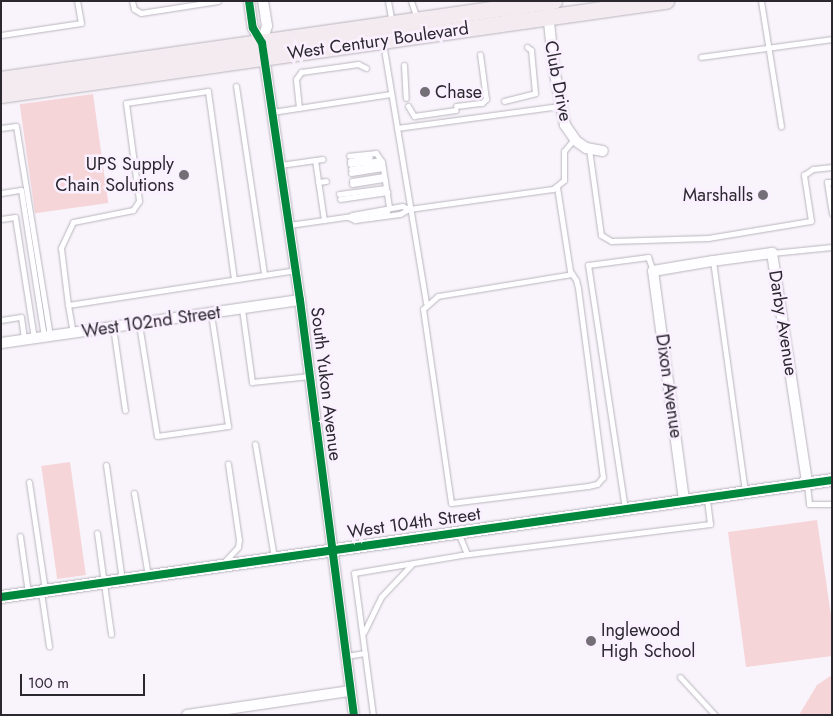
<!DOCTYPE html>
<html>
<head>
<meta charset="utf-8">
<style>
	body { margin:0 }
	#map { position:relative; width:833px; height:716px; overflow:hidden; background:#f9f4fc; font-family:Jost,sans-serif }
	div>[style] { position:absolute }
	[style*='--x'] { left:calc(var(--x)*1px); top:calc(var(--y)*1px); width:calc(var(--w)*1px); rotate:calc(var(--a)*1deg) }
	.green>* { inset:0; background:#f5d5d7; transform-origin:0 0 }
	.roads { filter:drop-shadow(0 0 1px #b9b5bc) drop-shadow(0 0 1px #b9b5bc) }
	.service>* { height:5px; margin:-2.5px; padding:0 2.5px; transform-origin:2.5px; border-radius:2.5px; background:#fefdff }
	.minor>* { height:10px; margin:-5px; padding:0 5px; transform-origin:5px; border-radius:5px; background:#fefdff }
	.tertiary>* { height:12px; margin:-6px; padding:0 6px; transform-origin:6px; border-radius:6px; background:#fefdff }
	.primary>* { height:16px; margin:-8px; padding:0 8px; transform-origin:8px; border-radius:8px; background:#f3ebf0 }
	.cycleway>* { height:8px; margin:-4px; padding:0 4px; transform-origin:4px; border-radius:4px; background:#00873e }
	.dots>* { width:14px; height:14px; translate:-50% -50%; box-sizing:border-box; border:2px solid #faf0ff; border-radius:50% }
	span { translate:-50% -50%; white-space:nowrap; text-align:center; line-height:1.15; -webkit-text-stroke:5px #faf0ff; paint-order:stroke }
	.street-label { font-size:18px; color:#2c282f }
	.poi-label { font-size:18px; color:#2c282f }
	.left { translate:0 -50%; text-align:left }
	.right { translate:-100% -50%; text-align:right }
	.frame { position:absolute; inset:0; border:2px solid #2c282f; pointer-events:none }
	.scale { position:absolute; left:20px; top:674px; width:125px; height:22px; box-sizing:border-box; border:2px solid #2c282f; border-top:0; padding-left:6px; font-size:15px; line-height:18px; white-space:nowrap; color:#2c282f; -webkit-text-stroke:4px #faf0ff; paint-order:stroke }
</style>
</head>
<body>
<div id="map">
	<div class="green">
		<i style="left:93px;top:94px;width:110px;height:74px;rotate:82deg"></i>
		<i style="left:70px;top:462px;width:114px;height:29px;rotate:82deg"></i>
		<i style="clip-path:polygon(817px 520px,832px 622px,832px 656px,746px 667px,728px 532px)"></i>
		<i style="clip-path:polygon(832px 675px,832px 715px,799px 715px,817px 685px)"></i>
	</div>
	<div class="roads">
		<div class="service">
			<i style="--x:132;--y:1;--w:8;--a:76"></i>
			<i style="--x:134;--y:9;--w:8;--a:30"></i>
			<i style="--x:141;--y:13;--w:78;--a:-8.9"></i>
			<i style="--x:388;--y:1;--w:22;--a:80"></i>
			<i style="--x:411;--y:1;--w:18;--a:71"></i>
			<i style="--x:761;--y:1;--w:127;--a:80.9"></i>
			<i style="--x:1;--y:35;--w:81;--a:-8.5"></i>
			<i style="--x:81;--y:23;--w:22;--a:-100"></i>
			<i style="--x:383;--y:43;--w:263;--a:80.6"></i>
			<i style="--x:701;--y:57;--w:132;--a:-7.8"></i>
			<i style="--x:404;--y:65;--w:33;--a:87"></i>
			<i style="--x:236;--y:86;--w:190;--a:81.5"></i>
			<i style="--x:504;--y:101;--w:32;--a:-14"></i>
			<i style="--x:535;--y:93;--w:43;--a:-95.3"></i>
			<i style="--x:531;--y:50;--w:5;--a:-143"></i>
			<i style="--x:408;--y:106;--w:12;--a:59"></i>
			<i style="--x:414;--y:116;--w:42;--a:-8.1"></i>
			<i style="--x:456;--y:106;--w:26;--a:-7"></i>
			<i style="--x:482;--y:103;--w:6;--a:-45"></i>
			<i style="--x:486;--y:99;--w:45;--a:-97.6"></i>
			<i style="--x:299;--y:108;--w:29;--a:-96"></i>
			<i style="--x:296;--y:79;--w:9;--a:-54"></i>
			<i style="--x:301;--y:72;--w:58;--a:-8"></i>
			<i style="--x:358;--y:64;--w:9;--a:27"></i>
			<i style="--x:272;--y:112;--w:120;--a:-8.6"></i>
			<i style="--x:1;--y:128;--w:15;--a:-8"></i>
			<i style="--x:16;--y:126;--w:213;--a:80.8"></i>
			<i style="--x:397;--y:128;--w:164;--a:-7.7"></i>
			<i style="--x:589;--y:149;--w:87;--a:82.1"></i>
			<i style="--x:601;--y:235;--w:12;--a:31"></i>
			<i style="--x:611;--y:241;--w:97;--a:-1.8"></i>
			<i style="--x:708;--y:238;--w:104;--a:-9.4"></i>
			<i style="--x:811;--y:221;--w:47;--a:-98.7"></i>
			<i style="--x:804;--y:175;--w:11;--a:-34"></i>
			<i style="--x:813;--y:169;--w:19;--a:-6"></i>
			<i style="--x:315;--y:160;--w:61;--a:81.5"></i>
			<i style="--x:350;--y:161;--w:20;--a:-11"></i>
			<i style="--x:350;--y:164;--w:31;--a:-7"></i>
			<i style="--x:280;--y:165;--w:43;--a:-7.9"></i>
			<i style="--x:351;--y:169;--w:31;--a:-9"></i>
			<i style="--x:351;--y:173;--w:32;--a:-9"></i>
			<i style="--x:352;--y:181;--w:32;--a:-9"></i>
			<i style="--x:318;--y:182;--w:8;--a:-7"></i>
			<i style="--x:832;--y:182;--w:5;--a:180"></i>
			<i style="--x:827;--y:182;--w:32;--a:81"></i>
			<i style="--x:352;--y:184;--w:33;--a:-9"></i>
			<i style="--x:557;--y:187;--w:85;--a:81.2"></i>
			<i style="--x:570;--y:271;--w:11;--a:56"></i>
			<i style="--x:576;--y:280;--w:8;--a:76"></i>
			<i style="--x:578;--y:288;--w:191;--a:82.5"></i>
			<i style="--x:603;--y:477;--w:9;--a:131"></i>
			<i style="--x:597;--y:484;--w:9;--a:167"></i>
			<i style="--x:588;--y:486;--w:138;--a:172.9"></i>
			<i style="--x:451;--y:503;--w:196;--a:-98.2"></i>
			<i style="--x:423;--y:309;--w:20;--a:-41"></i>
			<i style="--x:438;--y:296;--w:136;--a:-9.3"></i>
			<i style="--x:1;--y:193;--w:20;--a:-9"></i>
			<i style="--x:21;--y:190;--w:149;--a:81.1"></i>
			<i style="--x:339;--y:194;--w:47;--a:-7.3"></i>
			<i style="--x:340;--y:199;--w:48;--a:-8.5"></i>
			<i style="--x:352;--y:215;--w:51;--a:-10.2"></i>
			<i style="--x:402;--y:206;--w:8;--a:23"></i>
			<i style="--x:348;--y:217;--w:8;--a:23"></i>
			<i style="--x:355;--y:220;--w:45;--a:-7.6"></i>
			<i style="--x:400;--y:214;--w:10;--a:-29"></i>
			<i style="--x:409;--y:209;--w:145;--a:-7.9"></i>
			<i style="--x:553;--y:189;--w:14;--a:-39"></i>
			<i style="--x:564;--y:180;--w:29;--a:-90"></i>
			<i style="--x:564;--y:151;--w:16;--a:-50"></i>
			<i style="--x:1;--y:219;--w:14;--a:-8"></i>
			<i style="--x:15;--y:217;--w:122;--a:81.1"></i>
			<i style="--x:289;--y:225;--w:99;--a:-8.1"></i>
			<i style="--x:387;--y:211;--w:4;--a:-63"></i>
			<i style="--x:389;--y:207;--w:46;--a:-98.8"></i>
			<i style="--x:382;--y:162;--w:11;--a:-124"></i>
			<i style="--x:376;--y:153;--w:27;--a:174"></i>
			<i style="--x:772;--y:253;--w:60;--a:-5.7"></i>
			<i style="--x:713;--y:261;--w:233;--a:82.1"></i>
			<i style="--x:234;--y:279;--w:190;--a:-97.9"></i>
			<i style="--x:208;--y:91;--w:83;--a:171.7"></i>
			<i style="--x:126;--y:103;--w:99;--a:82.4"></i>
			<i style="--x:139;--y:201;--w:11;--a:124"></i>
			<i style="--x:133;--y:210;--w:61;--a:168.7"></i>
			<i style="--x:73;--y:222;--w:29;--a:115"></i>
			<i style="--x:61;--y:248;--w:57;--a:83"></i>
			<i style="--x:68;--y:305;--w:231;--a:-8.7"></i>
			<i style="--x:68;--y:305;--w:28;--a:80"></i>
			<i style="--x:242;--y:309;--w:74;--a:82.2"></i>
			<i style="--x:252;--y:382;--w:58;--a:-5.9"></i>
			<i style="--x:1;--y:320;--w:20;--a:-9"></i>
			<i style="--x:21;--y:317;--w:22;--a:82"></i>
			<i style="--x:139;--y:324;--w:113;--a:80.9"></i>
			<i style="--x:157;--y:436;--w:72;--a:-8"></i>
			<i style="--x:228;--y:426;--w:114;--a:-98.6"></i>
			<i style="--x:113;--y:327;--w:84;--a:81.8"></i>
			<i style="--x:255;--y:444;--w:116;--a:80.5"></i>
			<i style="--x:106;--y:465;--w:116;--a:82.1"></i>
			<i style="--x:29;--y:482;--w:109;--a:81.6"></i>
			<i style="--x:807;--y:484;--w:20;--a:84"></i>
			<i style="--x:809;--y:504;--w:23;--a:0"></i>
			<i style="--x:134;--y:493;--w:84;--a:80.4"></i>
			<i style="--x:625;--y:509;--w:247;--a:-98.6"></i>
			<i style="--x:588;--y:265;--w:61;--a:-7.6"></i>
			<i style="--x:648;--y:257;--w:15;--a:70"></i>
			<i style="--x:458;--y:532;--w:24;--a:68"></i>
			<i style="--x:97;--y:533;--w:102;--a:82.1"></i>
			<i style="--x:20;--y:536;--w:58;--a:82"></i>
			<i style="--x:228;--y:565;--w:6;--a:-99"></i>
			<i style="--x:227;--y:559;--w:16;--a:-47"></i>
			<i style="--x:238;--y:547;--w:7;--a:-82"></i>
			<i style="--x:239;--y:540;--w:77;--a:-98.2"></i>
			<i style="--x:41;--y:592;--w:55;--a:81.6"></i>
			<i style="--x:364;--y:632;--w:39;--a:-64"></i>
			<i style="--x:381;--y:597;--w:45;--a:-46.8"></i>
			<i style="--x:346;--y:656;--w:19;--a:-9"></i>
			<i style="--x:680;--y:677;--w:52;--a:47.4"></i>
			<i style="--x:373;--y:715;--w:143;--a:-97.6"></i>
			<i style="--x:354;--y:573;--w:109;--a:-9.5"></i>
			<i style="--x:461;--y:555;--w:251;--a:-7.1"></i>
			<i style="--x:710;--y:524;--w:25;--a:-97"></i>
		</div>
		<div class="minor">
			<i style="--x:249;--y:1;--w:27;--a:82"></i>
			<i style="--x:253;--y:28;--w:17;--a:59"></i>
			<i style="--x:262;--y:43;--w:260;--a:81.6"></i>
			<i style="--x:300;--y:300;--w:418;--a:82.6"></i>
			<i style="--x:548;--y:13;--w:56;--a:83.9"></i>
			<i style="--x:554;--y:69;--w:57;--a:78.9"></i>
			<i style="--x:565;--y:125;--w:19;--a:55"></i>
			<i style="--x:576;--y:141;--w:12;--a:35"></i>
			<i style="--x:586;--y:148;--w:17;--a:10"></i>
			<i style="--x:262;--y:43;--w:18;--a:-74"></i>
			<i style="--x:267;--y:26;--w:25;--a:-99"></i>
			<i style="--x:1;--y:343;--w:302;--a:-8.2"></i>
			<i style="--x:684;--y:500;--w:231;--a:-97.7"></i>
			<i style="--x:653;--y:271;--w:61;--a:-9.5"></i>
			<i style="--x:713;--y:261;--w:60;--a:-7.7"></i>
			<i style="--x:772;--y:253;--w:233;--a:81.3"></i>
			<i style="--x:187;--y:715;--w:165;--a:-8.4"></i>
		</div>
		<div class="tertiary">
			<i style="--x:1;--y:597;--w:839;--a:-8.01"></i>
		</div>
		<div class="primary">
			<i style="--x:1;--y:80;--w:559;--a:-8.13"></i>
			<i style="--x:1;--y:95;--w:672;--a:-8.05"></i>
		</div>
	</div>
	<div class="cycleway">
		<i style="--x:249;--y:1;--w:27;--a:82"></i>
		<i style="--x:253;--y:28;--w:17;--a:59"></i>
		<i style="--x:262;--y:43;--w:260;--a:81.6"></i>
		<i style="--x:300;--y:300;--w:418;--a:82.6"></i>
		<i style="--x:1;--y:597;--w:839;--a:-8.01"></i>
	</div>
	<div class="dots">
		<i style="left:425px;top:92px;background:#746f77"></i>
		<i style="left:184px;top:175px;background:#746f77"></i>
		<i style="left:763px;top:195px;background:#746f77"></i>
		<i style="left:591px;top:641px;background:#746f77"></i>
	</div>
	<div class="street-label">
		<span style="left:378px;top:41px;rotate:-8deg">West Century Boulevard</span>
		<span style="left:558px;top:81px;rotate:79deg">Club Drive</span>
		<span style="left:151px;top:322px;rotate:-8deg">West 102nd Street</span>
		<span style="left:783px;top:323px;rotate:81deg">Darby Avenue</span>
		<span style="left:326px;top:384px;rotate:83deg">South Yukon Avenue</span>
		<span style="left:669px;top:386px;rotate:82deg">Dixon Avenue</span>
		<span style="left:414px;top:523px;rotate:-8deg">West 104th Street</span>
	</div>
	<div class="poi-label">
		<span class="left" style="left:435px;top:92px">Chase</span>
		<span class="right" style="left:174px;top:175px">UPS Supply<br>Chain Solutions</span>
		<span class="right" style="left:753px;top:195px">Marshalls</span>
		<span class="left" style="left:601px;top:641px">Inglewood<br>High School</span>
	</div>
	<div class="frame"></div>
	<div class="scale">100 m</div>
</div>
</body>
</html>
